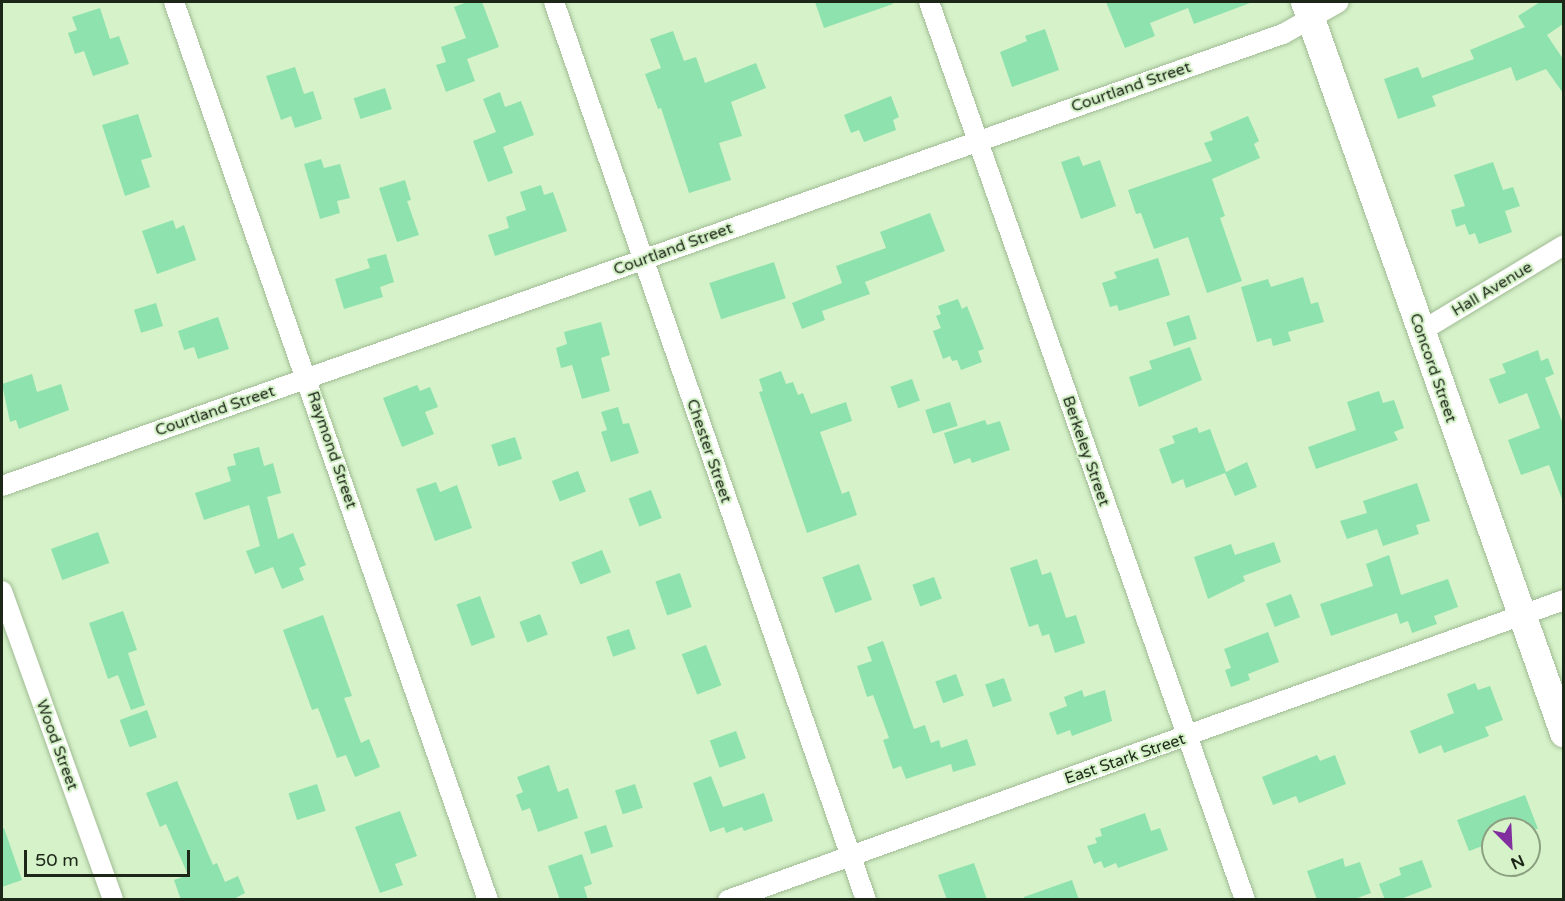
<!DOCTYPE html>
<html>
<head>
<meta charset="utf-8">
<style>
	body { margin:0 }
	#map { position:relative; width:1565px; height:901px; overflow:hidden; background:#d6f2c9; font-family:"Varela Round",sans-serif }
	div>[style] { position:absolute }
	[style*='--x'] { left:calc(var(--x)*1px); top:calc(var(--y)*1px); width:calc(var(--w)*1px); rotate:calc(var(--a)*1deg) }
	.building>* { inset:0; background:#8ee2ae; transform-origin:0 0 }
	.roads { filter:drop-shadow(0 0 2px #a0bb94) drop-shadow(0 0 2px #a0bb94) }
	.street>* { height:20px; margin:-10px; padding:0 10px; transform-origin:10px; border-radius:10px; background:#fff }
	.secondary>* { height:28px; margin:-14px; padding:0 14px; transform-origin:14px; border-radius:14px; background:#fff }
	span { translate:-50% -50%; white-space:nowrap; text-align:center; line-height:1.15; -webkit-text-stroke:4.5px #d6f2c9; paint-order:stroke }
	.street-label { font-size:16px; color:#1d2718 }
	.frame { position:absolute; inset:0; border:3px solid #1d2718; pointer-events:none }
	.north { position:absolute; left:1481px; top:817px; width:60px; height:60px; box-sizing:border-box; background:#d6f2c9; border:2px solid #8ca182; border-radius:50%; rotate:156deg; font-size:16px; font-weight:700; line-height:24px; text-align:center; color:#1d2718 }
	.north::after { content:''; display:block; margin:auto; width:21px; height:27px; background:#812e9e; clip-path:polygon(50% 0,100% 100%,50% 72%,0 100%) }
	.scale { position:absolute; left:24px; top:850px; width:166px; height:27px; box-sizing:border-box; border:3px solid #1d2718; border-top:0; padding-left:8px; font-size:18px; line-height:21px; white-space:nowrap; color:#1d2718; -webkit-text-stroke:4px #d6f2c9; paint-order:stroke }
</style>
</head>
<body>
<div id="map">
	<div class="building">
		<i style="clip-path:polygon(467px 2px,482px 2px,499px 47px,467px 59px,475px 81px,446px 92px,436px 65px,446px 62px,441px 47px,466px 38px,454px 7px)"></i>
		<i style="clip-path:polygon(815px 2px,892px 2px,893px 4px,824px 28px)"></i>
		<i style="clip-path:polygon(1106px 2px,1250px 2px,1250px 3px,1194px 24px,1188px 8px,1150px 23px,1155px 36px,1125px 48px)"></i>
		<i style="clip-path:polygon(1540px 2px,1563px 2px,1563px 24px,1547px 35px,1563px 59px,1563px 93px,1546px 69px,1516px 81px,1511px 67px,1432px 96px,1436px 106px,1398px 119px,1384px 79px,1418px 67px,1422px 78px,1474px 59px,1470px 50px,1525px 27px,1518px 16px)"></i>
		<i style="clip-path:polygon(100px 8px,110px 39px,119px 36px,129px 64px,93px 76px,84px 51px,75px 54px,68px 33px,77px 30px,72px 17px)"></i>
		<i style="clip-path:polygon(1045px 29px,1059px 70px,1012px 87px,1000px 52px,1027px 41px,1025px 36px)"></i>
		<i style="clip-path:polygon(673px 31px,684px 61px,696px 57px,705px 83px,756px 63px,766px 88px,731px 102px,742px 136px,719px 143px,731px 180px,689px 193px,661px 108px,658px 109px,645px 74px,661px 68px,650px 39px)"></i>
		<i style="clip-path:polygon(295px 67px,304px 94px,313px 91px,322px 119px,295px 128px,291px 116px,281px 120px,266px 76px)"></i>
		<i style="left:385px;top:88px;width:22px;height:33px;rotate:72deg"></i>
		<i style="clip-path:polygon(500px 92px,505px 107px,521px 101px,534px 135px,503px 147px,513px 173px,488px 182px,473px 141px,496px 132px,483px 99px)"></i>
		<i style="clip-path:polygon(891px 96px,899px 117px,893px 120px,896px 130px,864px 142px,859px 130px,851px 133px,844px 115px)"></i>
		<i style="clip-path:polygon(138px 114px,152px 157px,141px 160px,150px 187px,125px 196px,102px 125px)"></i>
		<i style="clip-path:polygon(1248px 116px,1259px 141px,1254px 144px,1260px 158px,1212px 179px,1225px 216px,1220px 218px,1242px 281px,1207px 293px,1188px 237px,1154px 249px,1141px 213px,1136px 214px,1128px 190px,1212px 161px,1204px 143px,1213px 140px,1210px 132px)"></i>
		<i style="clip-path:polygon(1079px 156px,1083px 166px,1100px 160px,1116px 206px,1081px 219px,1061px 162px)"></i>
		<i style="clip-path:polygon(321px 159px,324px 168px,340px 164px,350px 198px,337px 201px,340px 213px,320px 219px,304px 164px)"></i>
		<i style="clip-path:polygon(1493px 162px,1503px 190px,1513px 187px,1520px 206px,1505px 211px,1512px 232px,1479px 244px,1475px 233px,1469px 235px,1465px 224px,1456px 227px,1451px 210px,1465px 206px,1454px 175px)"></i>
		<i style="clip-path:polygon(405px 180px,411px 200px,407px 201px,419px 235px,397px 242px,379px 188px)"></i>
		<i style="clip-path:polygon(541px 185px,544px 195px,553px 192px,567px 231px,495px 256px,488px 235px,509px 228px,506px 217px,526px 210px,520px 192px)"></i>
		<i style="clip-path:polygon(930px 213px,945px 251px,865px 282px,870px 294px,822px 311px,825px 320px,802px 329px,792px 303px,842px 283px,836px 266px,886px 248px,880px 232px)"></i>
		<i style="clip-path:polygon(173px 220px,176px 229px,184px 225px,196px 260px,157px 274px,142px 231px)"></i>
		<i style="clip-path:polygon(386px 254px,394px 282px,380px 287px,383px 297px,344px 309px,335px 279px,370px 268px,367px 259px)"></i>
		<i style="clip-path:polygon(1158px 258px,1170px 295px,1119px 311px,1117px 305px,1110px 307px,1102px 283px,1117px 278px,1114px 272px)"></i>
		<i style="left:774px;top:262px;width:38px;height:68px;rotate:72deg"></i>
		<i style="clip-path:polygon(1303px 277px,1311px 304px,1318px 302px,1324px 322px,1288px 332px,1291px 341px,1273px 346px,1271px 338px,1257px 342px,1241px 287px,1268px 279px,1271px 287px)"></i>
		<i style="clip-path:polygon(958px 299px,962px 309px,967px 306px,984px 349px,978px 351px,982px 362px,961px 370px,957px 360px,952px 361px,950px 356px,943px 359px,933px 331px,941px 328px,936px 316px,941px 314px,938px 306px)"></i>
		<i style="left:156px;top:303px;width:24px;height:23px;rotate:73deg"></i>
		<i style="left:1189px;top:315px;width:25px;height:24px;rotate:72deg"></i>
		<i style="clip-path:polygon(218px 317px,229px 349px,198px 359px,194px 347px,184px 350px,178px 331px)"></i>
		<i style="clip-path:polygon(601px 322px,610px 355px,601px 358px,610px 391px,582px 399px,572px 365px,561px 368px,556px 348px,567px 344px,564px 332px)"></i>
		<i style="clip-path:polygon(1190px 347px,1202px 380px,1139px 407px,1129px 377px,1152px 369px,1149px 361px)"></i>
		<i style="clip-path:polygon(1538px 350px,1541px 361px,1548px 358px,1554px 374px,1545px 378px,1563px 424px,1562px 499px,1549px 465px,1521px 475px,1508px 440px,1540px 428px,1527px 393px,1499px 404px,1489px 379px,1506px 373px,1502px 364px)"></i>
		<i style="clip-path:polygon(781px 371px,786px 384px,793px 382px,798px 395px,803px 393px,811px 414px,846px 402px,852px 421px,820px 432px,842px 494px,849px 491px,857px 515px,807px 533px,759px 392px,763px 391px,759px 379px)"></i>
		<i style="clip-path:polygon(32px 374px,37px 392px,61px 384px,69px 410px,19px 429px,16px 420px,10px 422px,2px 384px)"></i>
		<i style="left:912px;top:379px;width:23px;height:23px;rotate:70deg"></i>
		<i style="clip-path:polygon(417px 385px,420px 391px,430px 387px,438px 407px,425px 412px,434px 434px,402px 447px,383px 398px)"></i>
		<i style="clip-path:polygon(1379px 391px,1383px 403px,1394px 400px,1404px 428px,1394px 432px,1398px 440px,1316px 469px,1308px 447px,1356px 430px,1347px 402px)"></i>
		<i style="left:950px;top:402px;width:25px;height:26px;rotate:72deg"></i>
		<i style="clip-path:polygon(618px 407px,623px 424px,629px 423px,639px 453px,611px 462px,601px 432px,607px 430px,601px 412px)"></i>
		<i style="clip-path:polygon(985px 420px,987px 425px,1000px 421px,1010px 450px,972px 463px,970px 458px,954px 464px,944px 433px)"></i>
		<i style="clip-path:polygon(1197px 427px,1199px 433px,1210px 429px,1226px 472px,1247px 462px,1257px 487px,1235px 496px,1225px 473px,1186px 488px,1183px 479px,1172px 484px,1159px 449px,1175px 443px,1172px 436px)"></i>
		<i style="left:515px;top:437px;width:23px;height:25px;rotate:72deg"></i>
		<i style="clip-path:polygon(259px 447px,264px 466px,273px 463px,281px 493px,267px 497px,278px 539px,293px 533px,306px 565px,299px 568px,304px 580px,282px 589px,273px 567px,255px 574px,246px 551px,260px 546px,249px 505px,204px 520px,195px 493px,231px 481px,227px 467px,236px 465px,233px 454px)"></i>
		<i style="left:578px;top:471px;width:22px;height:28px;rotate:69deg"></i>
		<i style="clip-path:polygon(436px 482px,440px 492px,457px 485px,472px 528px,435px 541px,416px 489px)"></i>
		<i style="clip-path:polygon(1417px 483px,1430px 521px,1416px 525px,1419px 534px,1383px 546px,1377px 529px,1347px 539px,1340px 521px,1367px 513px,1363px 501px)"></i>
		<i style="left:651px;top:490px;width:30px;height:24px;rotate:69deg"></i>
		<i style="left:98px;top:532px;width:33px;height:50px;rotate:70deg"></i>
		<i style="clip-path:polygon(1274px 542px,1281px 562px,1243px 576px,1245px 581px,1208px 599px,1194px 557px,1231px 544px,1235px 555px)"></i>
		<i style="left:602px;top:550px;width:24px;height:33px;rotate:68deg"></i>
		<i style="clip-path:polygon(1389px 555px,1401px 595px,1448px 579px,1458px 607px,1434px 616px,1437px 624px,1412px 633px,1408px 621px,1400px 624px,1397px 613px,1331px 636px,1320px 604px,1373px 586px,1366px 564px)"></i>
		<i style="clip-path:polygon(1037px 559px,1042px 575px,1051px 572px,1066px 618px,1076px 615px,1085px 643px,1055px 653px,1049px 634px,1042px 636px,1038px 624px,1029px 627px,1010px 568px)"></i>
		<i style="left:859px;top:564px;width:38px;height:39px;rotate:70deg"></i>
		<i style="left:680px;top:573px;width:36px;height:26px;rotate:71deg"></i>
		<i style="left:934px;top:577px;width:23px;height:23px;rotate:70deg"></i>
		<i style="left:1291px;top:594px;width:25px;height:27px;rotate:69deg"></i>
		<i style="left:480px;top:596px;width:44px;height:25px;rotate:70deg"></i>
		<i style="clip-path:polygon(123px 611px,137px 650px,128px 653px,145px 705px,131px 710px,118px 675px,108px 679px,89px 623px)"></i>
		<i style="left:540px;top:614px;width:22px;height:22px;rotate:69deg"></i>
		<i style="clip-path:polygon(323px 615px,352px 696px,344px 698px,361px 743px,369px 739px,380px 767px,355px 777px,346px 755px,337px 758px,318px 708px,312px 710px,283px 630px)"></i>
		<i style="left:629px;top:629px;width:21px;height:24px;rotate:71deg"></i>
		<i style="clip-path:polygon(1268px 632px,1279px 662px,1248px 674px,1250px 680px,1231px 687px,1225px 670px,1231px 668px,1224px 649px)"></i>
		<i style="clip-path:polygon(883px 641px,914px 729px,925px 725px,931px 743px,939px 740px,941px 748px,967px 739px,976px 765px,953px 772px,951px 764px,906px 779px,901px 766px,893px 769px,883px 740px,889px 738px,873px 695px,867px 697px,857px 666px,872px 661px,867px 647px)"></i>
		<i style="left:706px;top:645px;width:43px;height:26px;rotate:69deg"></i>
		<i style="left:956px;top:674px;width:23px;height:22px;rotate:70deg"></i>
		<i style="left:1004px;top:678px;width:24px;height:20px;rotate:71deg"></i>
		<i style="clip-path:polygon(1475px 683px,1478px 690px,1490px 686px,1503px 720px,1485px 727px,1489px 736px,1444px 753px,1441px 745px,1419px 754px,1410px 731px,1454px 713px,1447px 694px)"></i>
		<i style="clip-path:polygon(1082px 690px,1084px 697px,1105px 690px,1112px 721px,1072px 736px,1070px 730px,1057px 735px,1049px 713px,1067px 706px,1064px 697px)"></i>
		<i style="left:147px;top:710px;width:29px;height:29px;rotate:70deg"></i>
		<i style="left:736px;top:731px;width:29px;height:28px;rotate:70deg"></i>
		<i style="clip-path:polygon(1317px 755px,1320px 761px,1335px 755px,1346px 784px,1299px 803px,1296px 796px,1273px 805px,1262px 777px)"></i>
		<i style="clip-path:polygon(549px 765px,558px 792px,568px 788px,578px 818px,538px 832px,530px 808px,522px 811px,516px 795px,523px 792px,517px 777px)"></i>
		<i style="clip-path:polygon(711px 776px,723px 807px,764px 793px,773px 821px,744px 831px,742px 827px,726px 833px,724px 827px,710px 832px,693px 783px)"></i>
		<i style="clip-path:polygon(177px 781px,213px 865px,217px 863px,225px 882px,238px 876px,245px 893px,232px 900px,181px 900px,174px 880px,188px 875px,166px 824px,160px 827px,146px 793px)"></i>
		<i style="left:317px;top:784px;width:28px;height:30px;rotate:72deg"></i>
		<i style="left:635px;top:784px;width:25px;height:21px;rotate:72deg"></i>
		<i style="clip-path:polygon(1525px 795px,1538px 829px,1493px 829px,1493px 842px,1469px 851px,1457px 820px)"></i>
		<i style="clip-path:polygon(400px 811px,417px 856px,395px 864px,403px 885px,380px 893px,355px 827px)"></i>
		<i style="clip-path:polygon(1145px 813px,1151px 831px,1160px 828px,1168px 850px,1118px 868px,1116px 863px,1104px 868px,1101px 861px,1094px 864px,1087px 846px,1097px 843px,1095px 838px,1102px 836px,1100px 829px)"></i>
		<i style="left:606px;top:825px;width:23px;height:23px;rotate:72deg"></i>
		<i style="clip-path:polygon(4px 828px,22px 880px,2px 887px,2px 829px)"></i>
		<i style="clip-path:polygon(582px 854px,592px 884px,584px 887px,588px 900px,560px 900px,548px 866px)"></i>
		<i style="clip-path:polygon(1343px 858px,1345px 867px,1360px 862px,1371px 893px,1352px 900px,1317px 900px,1307px 871px)"></i>
		<i style="clip-path:polygon(1422px 860px,1432px 887px,1398px 900px,1385px 900px,1379px 884px,1401px 875px,1399px 868px)"></i>
		<i style="clip-path:polygon(974px 863px,987px 900px,947px 900px,938px 875px)"></i>
		<i style="clip-path:polygon(1072px 880px,1079px 900px,1024px 900px,1024px 897px)"></i>
	</div>
	<div class="roads">
		<div class="street">
			<i style="--x:174;--y:2;--w:951;--a:70.73"></i>
			<i style="--x:554;--y:2;--w:951;--a:70.84"></i>
			<i style="--x:929;--y:2;--w:952;--a:70.61"></i>
			<i style="--x:1420;--y:332;--w:168;--a:-31.1"></i>
			<i style="--x:2;--y:486;--w:1358;--a:-19.44"></i>
			<i style="--x:1283;--y:34;--w:64;--a:-29.7"></i>
			<i style="--x:2;--y:591;--w:328;--a:70.2"></i>
			<i style="--x:728;--y:900;--w:888;--a:-19.74"></i>
		</div>
		<div class="secondary">
			<i style="--x:1305;--y:2;--w:776;--a:70.49"></i>
		</div>
	</div>
	<div class="street-label">
		<span style="left:1131px;top:87px;rotate:-19deg">Courtland Street</span>
		<span style="left:673px;top:249px;rotate:-20deg">Courtland Street</span>
		<span style="left:1492px;top:289px;rotate:-31deg">Hall Avenue</span>
		<span style="left:1433px;top:368px;rotate:71deg">Concord Street</span>
		<span style="left:215px;top:411px;rotate:-19deg">Courtland Street</span>
		<span style="left:332px;top:450px;rotate:71deg">Raymond Street</span>
		<span style="left:709px;top:451px;rotate:71deg">Chester Street</span>
		<span style="left:1086px;top:451px;rotate:71deg">Berkeley Street</span>
		<span style="left:57px;top:745px;rotate:70deg">Wood Street</span>
		<span style="left:1125px;top:759px;rotate:-19deg">East Stark Street</span>
	</div>
	<div class="frame"></div>
	<div class="north">N</div>
	<div class="scale">50 m</div>
</div>
</body>
</html>
